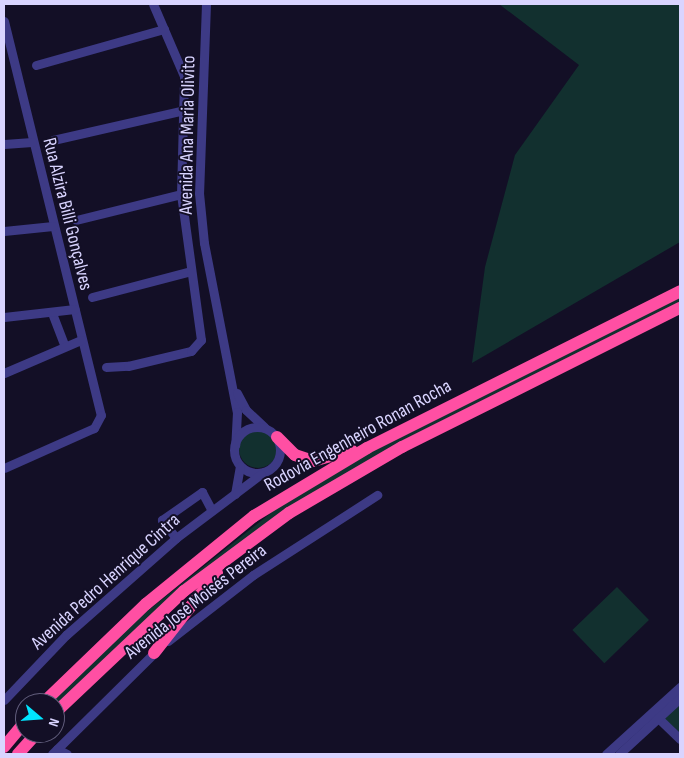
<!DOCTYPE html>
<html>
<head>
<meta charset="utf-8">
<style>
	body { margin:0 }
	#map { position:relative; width:684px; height:758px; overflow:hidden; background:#130f26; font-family:"Sofia Sans Condensed",sans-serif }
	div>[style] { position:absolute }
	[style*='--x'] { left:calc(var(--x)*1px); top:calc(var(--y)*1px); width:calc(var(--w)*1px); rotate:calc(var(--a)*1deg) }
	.green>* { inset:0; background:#12302f; transform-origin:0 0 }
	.round { border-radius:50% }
	.minor>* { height:9px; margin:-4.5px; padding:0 4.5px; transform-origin:4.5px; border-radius:4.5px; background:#3d3a85 }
	.minor>.ring { margin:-4.5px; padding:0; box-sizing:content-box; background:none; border:9px solid #3d3a85; border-radius:50% }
	.highway>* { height:12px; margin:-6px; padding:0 6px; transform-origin:6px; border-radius:6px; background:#ff4fa3 }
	span { translate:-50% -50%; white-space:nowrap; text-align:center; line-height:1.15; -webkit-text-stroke:4px #130f26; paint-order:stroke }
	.street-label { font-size:19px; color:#d9d4ff }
	.frame { position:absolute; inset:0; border:5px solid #d9d4ff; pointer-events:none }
	.north { position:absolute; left:15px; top:693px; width:50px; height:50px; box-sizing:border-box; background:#130f26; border:1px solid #625e7d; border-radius:50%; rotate:108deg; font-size:14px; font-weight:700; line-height:20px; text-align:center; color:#d9d4ff }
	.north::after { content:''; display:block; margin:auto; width:18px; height:22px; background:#00e5ff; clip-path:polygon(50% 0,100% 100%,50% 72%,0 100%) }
</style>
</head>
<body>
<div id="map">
	<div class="green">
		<i style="clip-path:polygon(499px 4px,680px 4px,680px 242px,472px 363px,485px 267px,515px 155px,579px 65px)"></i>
		<i style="clip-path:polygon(680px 296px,680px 304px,391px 448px,151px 615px,55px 706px,49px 703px,116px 636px,281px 505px,353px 461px)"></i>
		<i class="round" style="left:239px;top:430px;width:38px;height:38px"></i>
		<i style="left:617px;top:587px;width:46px;height:62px;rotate:46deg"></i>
		<i style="clip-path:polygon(680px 703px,680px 733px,664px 718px)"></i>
	</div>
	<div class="minor">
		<i style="--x:206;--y:4;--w:189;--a:92.1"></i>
		<i style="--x:199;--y:193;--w:50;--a:84.3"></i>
		<i style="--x:204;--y:243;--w:172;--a:79"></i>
		<i style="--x:237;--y:412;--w:33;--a:93"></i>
		<i style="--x:4;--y:21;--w:406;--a:76.2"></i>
		<i style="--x:101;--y:415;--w:15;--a:118"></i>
		<i style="--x:94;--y:428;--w:98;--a:156"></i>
		<i style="--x:36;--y:65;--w:133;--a:-15.7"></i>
		<i style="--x:53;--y:140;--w:131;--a:-12.8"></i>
		<i style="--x:4;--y:144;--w:28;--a:-4"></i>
		<i style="--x:76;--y:220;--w:108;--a:-13.9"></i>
		<i style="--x:4;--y:231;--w:49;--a:-5.8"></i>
		<i style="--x:92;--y:297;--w:102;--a:-14.7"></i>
		<i style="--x:52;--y:313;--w:34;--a:69"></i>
		<i style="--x:4;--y:317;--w:71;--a:-6.4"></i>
		<i style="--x:106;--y:367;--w:22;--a:-3"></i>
		<i style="--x:128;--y:366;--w:65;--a:-13.4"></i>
		<i style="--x:191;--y:351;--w:15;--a:-48"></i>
		<i style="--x:201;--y:340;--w:147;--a:-97.8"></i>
		<i style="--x:181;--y:194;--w:118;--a:-88.5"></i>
		<i style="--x:184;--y:76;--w:78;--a:-113.3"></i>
		<i style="--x:4;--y:373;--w:84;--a:-23.2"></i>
		<i style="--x:237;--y:393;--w:19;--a:62"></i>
		<i style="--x:246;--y:410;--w:25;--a:43"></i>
		<i class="ring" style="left:234px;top:427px;width:37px;height:37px"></i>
		<i style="--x:235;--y:494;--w:28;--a:-80"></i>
		<i style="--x:176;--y:538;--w:23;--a:-128"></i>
		<i style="--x:162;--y:520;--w:49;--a:-35"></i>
		<i style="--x:202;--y:492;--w:21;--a:62"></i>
		<i style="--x:168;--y:641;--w:108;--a:-37.8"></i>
		<i style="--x:253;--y:575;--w:148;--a:-32.8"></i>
		<i style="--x:4;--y:700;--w:90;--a:-46.4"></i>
		<i style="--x:66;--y:635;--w:147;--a:-41.4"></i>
		<i style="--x:176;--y:538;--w:106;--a:-37"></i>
		<i style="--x:654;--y:714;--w:36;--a:44"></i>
		<i style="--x:57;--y:749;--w:11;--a:27"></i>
		<i style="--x:52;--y:754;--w:149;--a:-44.7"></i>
		<i style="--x:606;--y:754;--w:100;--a:-42.2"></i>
		<i style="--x:619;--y:754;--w:83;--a:-42.6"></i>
	</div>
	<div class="highway">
		<i style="--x:277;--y:437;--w:25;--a:45"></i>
		<i style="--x:295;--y:455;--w:19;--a:18"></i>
		<i style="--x:313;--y:461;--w:40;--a:-16"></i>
		<i style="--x:154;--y:653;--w:102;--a:-51.8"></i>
		<i style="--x:43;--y:703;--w:143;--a:-43.9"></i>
		<i style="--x:146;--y:604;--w:139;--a:-39.2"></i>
		<i style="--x:254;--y:516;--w:132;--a:-31"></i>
		<i style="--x:367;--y:448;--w:350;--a:-26.6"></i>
		<i style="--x:55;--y:713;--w:178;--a:-43.4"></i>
		<i style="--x:184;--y:591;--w:131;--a:-36.6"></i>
		<i style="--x:289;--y:513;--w:131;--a:-30.3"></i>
		<i style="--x:402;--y:447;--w:311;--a:-26.6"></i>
		<i style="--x:4;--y:747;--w:33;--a:-50"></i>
		<i style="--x:18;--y:754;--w:28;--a:-48"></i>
	</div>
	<div class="street-label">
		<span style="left:188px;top:135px;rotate:-89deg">Avenida Ana Maria Olivito</span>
		<span style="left:67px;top:214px;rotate:76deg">Rua Alzira Billi Gonçalves</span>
		<span style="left:358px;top:436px;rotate:-29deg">Rodovia Engenheiro Ronan Rocha</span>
		<span style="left:106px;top:582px;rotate:-42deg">Avenida Pedro Henrique Cintra</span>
		<span style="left:196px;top:602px;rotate:-38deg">Avenida José Moisés Pereira</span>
	</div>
	<div class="frame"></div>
	<div class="north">N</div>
</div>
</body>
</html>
